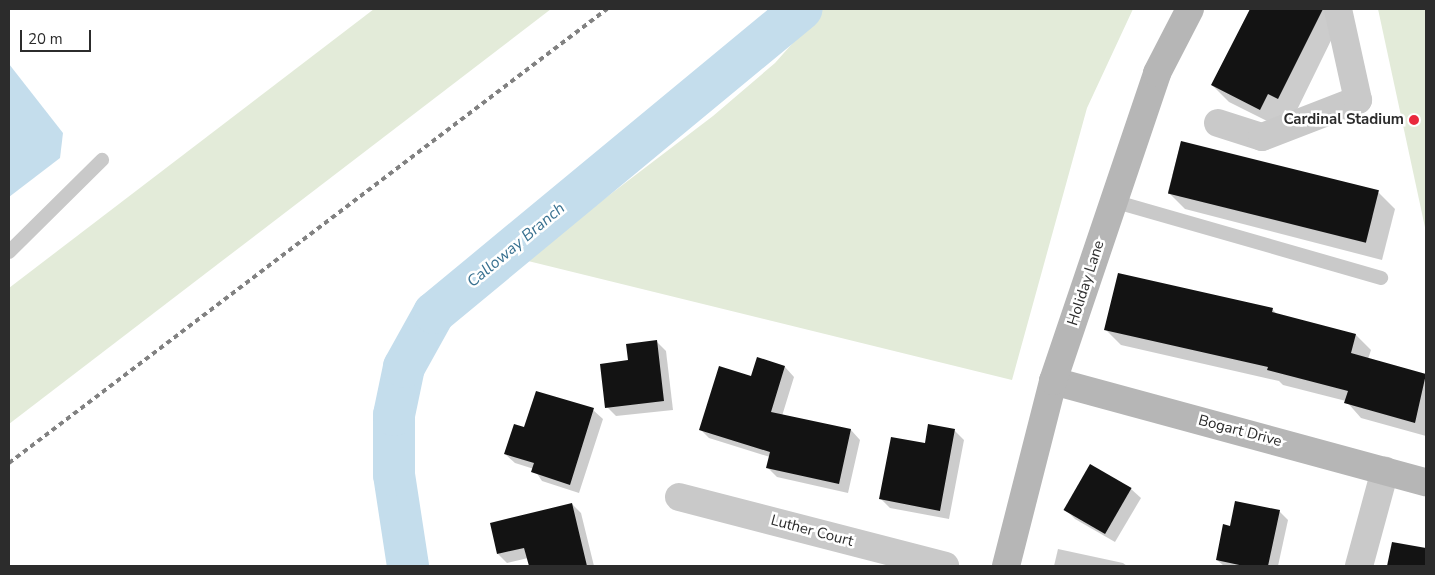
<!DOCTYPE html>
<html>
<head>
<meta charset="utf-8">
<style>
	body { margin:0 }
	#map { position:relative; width:1435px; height:575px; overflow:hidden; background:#fff; font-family:"Nunito Sans",sans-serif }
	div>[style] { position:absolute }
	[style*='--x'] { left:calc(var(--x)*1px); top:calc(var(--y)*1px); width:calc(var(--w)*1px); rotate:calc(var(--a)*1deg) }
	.green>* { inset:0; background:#e3ebd9 }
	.water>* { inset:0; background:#c4ddec }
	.shadow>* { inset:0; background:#0003 }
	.river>* { height:42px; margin:-21px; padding:0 21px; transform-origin:21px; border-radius:21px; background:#c4ddec }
	.building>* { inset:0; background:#131313; transform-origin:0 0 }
	.lane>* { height:14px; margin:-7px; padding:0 7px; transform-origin:7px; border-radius:7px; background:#c9c9c9 }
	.street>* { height:28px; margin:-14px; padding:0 14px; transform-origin:14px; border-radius:14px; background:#c9c9c9 }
	.secondary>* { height:28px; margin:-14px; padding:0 14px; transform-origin:14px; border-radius:14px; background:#b6b6b6 }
	.rail>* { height:4px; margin-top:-2px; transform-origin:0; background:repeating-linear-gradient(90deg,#818181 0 5px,transparent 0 9px) }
	.dots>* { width:14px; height:14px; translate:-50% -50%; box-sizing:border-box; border:2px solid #fff; border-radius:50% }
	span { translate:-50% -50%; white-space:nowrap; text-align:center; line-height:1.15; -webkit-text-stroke:5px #fff; paint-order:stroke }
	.poi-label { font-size:15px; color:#2c2c2c; font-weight:700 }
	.right { translate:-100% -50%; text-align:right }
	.street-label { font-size:15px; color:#2c2c2c }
	.water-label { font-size:16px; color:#397190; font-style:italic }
	.frame { position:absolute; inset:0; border:10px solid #2c2c2c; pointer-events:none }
	.scale { position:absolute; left:20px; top:30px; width:71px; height:22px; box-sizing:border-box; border:2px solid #2c2c2c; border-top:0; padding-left:6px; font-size:15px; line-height:18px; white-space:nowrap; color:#2c2c2c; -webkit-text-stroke:4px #fff; paint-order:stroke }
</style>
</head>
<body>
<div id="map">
	<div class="green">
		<i style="clip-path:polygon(374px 9px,551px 9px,9px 424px,9px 288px)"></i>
		<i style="clip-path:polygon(823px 9px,1133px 9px,1087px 108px,1012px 380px,524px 260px,713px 116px,775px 63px)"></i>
		<i style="clip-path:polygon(1378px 9px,1426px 9px,1426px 232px)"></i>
	</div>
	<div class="water">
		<i style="clip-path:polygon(9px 64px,63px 133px,60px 158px,9px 197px)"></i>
	</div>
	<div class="shadow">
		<i style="clip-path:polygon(1251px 9px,1336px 9px,1343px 16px,1295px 114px,1285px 110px,1277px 126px,1229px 102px,1212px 85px)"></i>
		<i style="clip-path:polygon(1181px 142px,1379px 193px,1395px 209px,1382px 260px,1185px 209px,1168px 192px)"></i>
		<i style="clip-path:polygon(1272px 309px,1278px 315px,1356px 335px,1371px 350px,1368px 359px,1426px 376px,1426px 436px,1361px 418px,1346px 401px,1283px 385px,1279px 381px,1121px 345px,1106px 330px)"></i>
		<i style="clip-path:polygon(657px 342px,666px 351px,673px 410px,616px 416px,607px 407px,629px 362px)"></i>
		<i style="clip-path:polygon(758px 359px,785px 367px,794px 377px,782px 416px,851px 430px,860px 440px,848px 493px,777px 477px,768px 468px,770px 457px,709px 438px,700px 429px,752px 378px)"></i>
		<i style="clip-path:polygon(593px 410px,603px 419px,579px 493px,542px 481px,534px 469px,515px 463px,505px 454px,525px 429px)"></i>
		<i style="clip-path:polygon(929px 426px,955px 431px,964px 440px,949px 519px,890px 508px,881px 499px,926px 445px)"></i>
		<i style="clip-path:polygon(1131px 489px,1141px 498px,1115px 542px,1075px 519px,1066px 510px)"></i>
		<i style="clip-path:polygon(572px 504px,581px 513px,594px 566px,530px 566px,528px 558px,507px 563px,498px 554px)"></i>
		<i style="clip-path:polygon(1279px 511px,1288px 520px,1278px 566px,1224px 566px,1217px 560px,1231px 527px)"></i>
		<i style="clip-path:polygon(1393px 543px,1426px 550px,1426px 566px,1388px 566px)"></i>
		<i style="clip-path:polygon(1058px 549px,1123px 563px,1127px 566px,1054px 566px)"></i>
	</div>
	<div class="river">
		<i style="--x:408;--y:566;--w:92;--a:-98.7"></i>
		<i style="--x:394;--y:475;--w:60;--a:-90"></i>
		<i style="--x:394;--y:415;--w:49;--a:-78.2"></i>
		<i style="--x:404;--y:367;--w:62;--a:-60.9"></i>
		<i style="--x:434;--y:313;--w:477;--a:-39.6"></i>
	</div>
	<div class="building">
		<i style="clip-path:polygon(1250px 9px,1323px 9px,1278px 99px,1268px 94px,1260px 110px,1211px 85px)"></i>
		<i style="left:1181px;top:141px;width:204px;height:54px;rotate:14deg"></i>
		<i style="clip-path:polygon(1118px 273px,1273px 308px,1272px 312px,1356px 334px,1351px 353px,1426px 374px,1415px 423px,1344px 403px,1348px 391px,1267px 370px,1268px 367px,1104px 330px)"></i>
		<i style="clip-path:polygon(657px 340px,664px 401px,605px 408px,600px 364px,628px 360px,626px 344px)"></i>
		<i style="clip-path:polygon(757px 357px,785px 366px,771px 412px,851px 429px,839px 484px,766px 468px,770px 452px,699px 430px,719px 366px,751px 376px)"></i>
		<i style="clip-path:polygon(536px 391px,594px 408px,570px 485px,531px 472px,534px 463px,504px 454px,514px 424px,524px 427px)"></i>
		<i style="clip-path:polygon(928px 424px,955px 429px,940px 511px,879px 499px,891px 437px,925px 443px)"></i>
		<i style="left:1090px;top:464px;width:48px;height:53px;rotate:30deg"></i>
		<i style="clip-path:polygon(1235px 501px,1280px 510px,1268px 566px,1244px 566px,1216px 560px,1223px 524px,1230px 526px)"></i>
		<i style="clip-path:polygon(572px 503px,587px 566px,529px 566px,524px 548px,497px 554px,490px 523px)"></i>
		<i style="clip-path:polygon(1392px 542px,1426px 548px,1426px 566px,1387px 566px)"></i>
	</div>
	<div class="lane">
		<i style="--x:1113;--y:201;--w:279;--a:16"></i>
		<i style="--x:9;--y:252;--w:131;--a:-44.7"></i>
	</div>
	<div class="street">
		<i style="--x:1218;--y:123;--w:46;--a:17.7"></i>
		<i style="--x:1262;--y:137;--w:103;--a:-21.1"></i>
		<i style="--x:1358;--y:100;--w:93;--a:-102.4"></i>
		<i style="--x:679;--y:497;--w:275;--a:14.5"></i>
		<i style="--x:1359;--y:566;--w:99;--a:-74.8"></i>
	</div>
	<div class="secondary">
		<i style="--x:1053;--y:381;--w:386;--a:15.2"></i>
		<i style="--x:1006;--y:566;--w:191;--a:-75.7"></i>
		<i style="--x:1053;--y:381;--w:325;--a:-71.3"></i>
		<i style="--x:1157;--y:73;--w:72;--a:-62.7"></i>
	</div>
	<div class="rail">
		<i style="--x:9;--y:463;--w:751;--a:-37.21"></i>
	</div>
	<div class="dots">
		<i style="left:1414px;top:120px;background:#e9293d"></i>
	</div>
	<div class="poi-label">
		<span class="right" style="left:1404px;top:120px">Cardinal Stadium</span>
	</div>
	<div class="street-label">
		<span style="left:1086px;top:283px;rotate:-72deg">Holiday Lane</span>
		<span style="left:1240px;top:431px;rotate:15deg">Bogart Drive</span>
		<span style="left:812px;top:531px;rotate:15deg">Luther Court</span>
	</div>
	<div class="water-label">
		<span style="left:516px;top:245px;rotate:-40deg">Calloway Branch</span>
	</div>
	<div class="frame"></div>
	<div class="scale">20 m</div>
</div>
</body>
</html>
